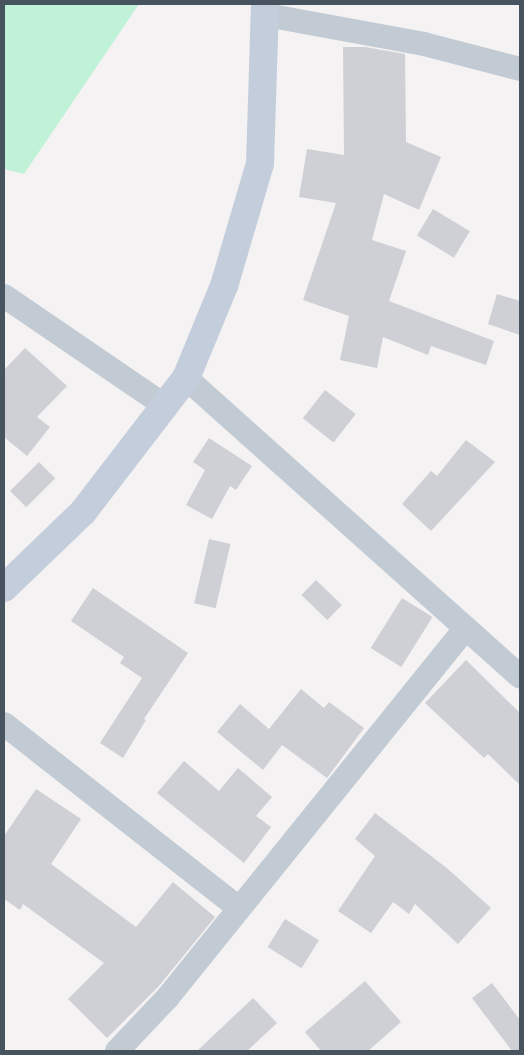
<!DOCTYPE html>
<html>
<head>
<meta charset="utf-8">
<style>
	body { margin:0 }
	#map { position:relative; width:524px; height:1055px; overflow:hidden; background:#f4f2f2; font-family:"PT Sans",sans-serif }
	div>[style] { position:absolute }
	[style*='--x'] { left:calc(var(--x)*1px); top:calc(var(--y)*1px); width:calc(var(--w)*1px); rotate:calc(var(--a)*1deg) }
	.green>* { inset:0; background:#c0f2d7 }
	.building>* { inset:0; background:#ced0d6; transform-origin:0 0 }
	.minor>* { height:24px; margin:-12px; padding:0 12px; transform-origin:12px; border-radius:12px; background:#c2cbd4 }
	.secondary>* { height:28px; margin:-14px; padding:0 14px; transform-origin:14px; border-radius:14px; background:#c4cddb }
	span { translate:-50% -50%; white-space:nowrap; text-align:center; line-height:1.15; -webkit-text-stroke:4px #fff; paint-order:stroke }
	.frame { position:absolute; inset:0; border:5px solid #485360; pointer-events:none }
</style>
</head>
<body>
<div id="map">
	<div class="green">
		<i style="clip-path:polygon(4px 4px,139px 4px,24px 174px,4px 169px)"></i>
	</div>
	<div class="building">
		<i style="clip-path:polygon(343px 47px,365px 47px,405px 54px,406px 142px,441px 157px,419px 210px,384px 194px,372px 240px,406px 251px,389px 301px,494px 341px,486px 365px,431px 346px,428px 355px,383px 337px,377px 368px,340px 360px,349px 316px,303px 300px,336px 203px,299px 197px,307px 149px,344px 155px)"></i>
		<i style="left:433px;top:209px;width:43px;height:31px;rotate:31deg"></i>
		<i style="clip-path:polygon(497px 294px,520px 301px,520px 335px,488px 324px)"></i>
		<i style="clip-path:polygon(25px 348px,67px 386px,37px 417px,50px 427px,27px 456px,4px 437px,4px 370px)"></i>
		<i style="left:325px;top:390px;width:39px;height:36px;rotate:38deg"></i>
		<i style="clip-path:polygon(209px 438px,252px 466px,236px 490px,230px 486px,212px 519px,186px 505px,205px 470px,193px 462px)"></i>
		<i style="clip-path:polygon(466px 440px,495px 462px,431px 531px,402px 504px,431px 471px,437px 476px)"></i>
		<i style="left:39px;top:462px;width:23px;height:41px;rotate:45deg"></i>
		<i style="left:209px;top:539px;width:22px;height:66px;rotate:13deg"></i>
		<i style="left:316px;top:580px;width:36px;height:21px;rotate:44deg"></i>
		<i style="clip-path:polygon(93px 588px,188px 653px,144px 719px,146px 720px,123px 758px,100px 743px,142px 678px,120px 663px,124px 657px,71px 621px)"></i>
		<i style="left:402px;top:598px;width:36px;height:59px;rotate:32deg"></i>
		<i style="clip-path:polygon(466px 660px,520px 713px,520px 785px,488px 754px,484px 758px,425px 703px)"></i>
		<i style="clip-path:polygon(301px 689px,324px 708px,329px 702px,364px 728px,327px 778px,282px 745px,263px 770px,217px 732px,240px 704px,269px 729px)"></i>
		<i style="clip-path:polygon(184px 761px,219px 791px,238px 768px,272px 797px,256px 816px,271px 827px,244px 863px,157px 793px)"></i>
		<i style="clip-path:polygon(36px 789px,81px 819px,51px 864px,136px 927px,173px 882px,215px 917px,159px 986px,107px 1038px,68px 999px,104px 963px,23px 904px,20px 910px,4px 899px,4px 836px)"></i>
		<i style="clip-path:polygon(375px 813px,448px 869px,491px 908px,458px 944px,415px 904px,409px 914px,393px 902px,371px 933px,338px 911px,375px 856px,355px 839px)"></i>
		<i style="left:285px;top:919px;width:40px;height:33px;rotate:32deg"></i>
		<i style="clip-path:polygon(365px 981px,401px 1022px,368px 1051px,321px 1051px,305px 1032px)"></i>
		<i style="clip-path:polygon(492px 983px,520px 1020px,520px 1051px,512px 1051px,472px 998px)"></i>
		<i style="clip-path:polygon(253px 998px,277px 1023px,247px 1051px,197px 1051px)"></i>
	</div>
	<div class="minor">
		<i style="--x:266;--y:15;--w:161;--a:10.4"></i>
		<i style="--x:424;--y:44;--w:99;--a:14.6"></i>
		<i style="--x:4;--y:296;--w:195;--a:34.3"></i>
		<i style="--x:186;--y:378;--w:448;--a:41.8"></i>
		<i style="--x:4;--y:724;--w:298;--a:38.1"></i>
		<i style="--x:117;--y:1051;--w:74;--a:-46.6"></i>
		<i style="--x:168;--y:997;--w:474;--a:-51.1"></i>
	</div>
	<div class="secondary">
		<i style="--x:4;--y:588;--w:110;--a:-43.9"></i>
		<i style="--x:83;--y:512;--w:169;--a:-52.5"></i>
		<i style="--x:186;--y:378;--w:100;--a:-67.6"></i>
		<i style="--x:224;--y:286;--w:127;--a:-73.6"></i>
		<i style="--x:260;--y:164;--w:160;--a:-88.2"></i>
	</div>
	<div class="frame"></div>
</div>
</body>
</html>
